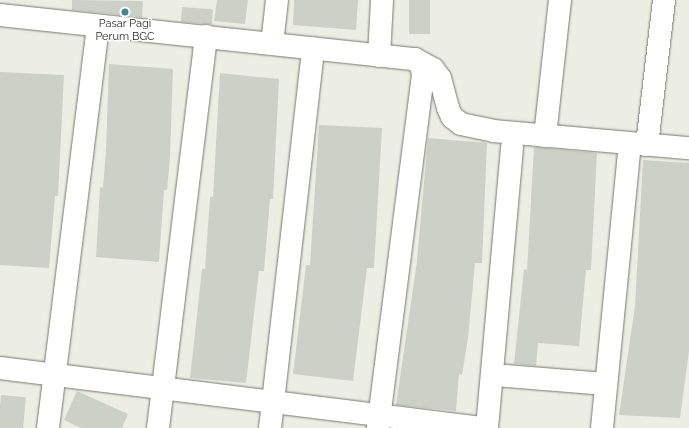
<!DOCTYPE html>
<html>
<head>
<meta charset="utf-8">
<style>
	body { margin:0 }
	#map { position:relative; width:689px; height:428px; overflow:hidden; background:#edeee3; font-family:Raleway,sans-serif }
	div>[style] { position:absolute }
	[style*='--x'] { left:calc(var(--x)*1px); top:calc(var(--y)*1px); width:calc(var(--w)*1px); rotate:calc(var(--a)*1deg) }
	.building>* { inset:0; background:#cbd1c7; transform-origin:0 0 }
	.roads { filter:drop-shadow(0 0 1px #77786d) drop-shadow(0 0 1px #77786d) }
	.minor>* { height:22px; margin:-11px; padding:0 11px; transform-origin:11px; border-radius:11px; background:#fff }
	.dots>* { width:11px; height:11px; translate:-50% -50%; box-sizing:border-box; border:2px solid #fff; border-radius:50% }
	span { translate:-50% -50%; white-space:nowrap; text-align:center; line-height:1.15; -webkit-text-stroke:3px #fff; paint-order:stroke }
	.poi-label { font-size:11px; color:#2a2a26 }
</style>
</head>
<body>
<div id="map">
	<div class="building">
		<i style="clip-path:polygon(72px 0,143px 1px,142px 17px,72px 10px)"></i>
		<i style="clip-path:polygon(217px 0,248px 0,245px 24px,214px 21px)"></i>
		<i style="clip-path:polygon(294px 0,358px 0,356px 30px,293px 25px)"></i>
		<i style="left:409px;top:0;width:21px;height:34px"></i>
		<i style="left:182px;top:7px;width:31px;height:15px;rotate:4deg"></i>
		<i style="clip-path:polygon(109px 64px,173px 69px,170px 157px,167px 190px,164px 190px,159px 262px,96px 257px,100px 187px,103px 188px,106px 150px)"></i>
		<i style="clip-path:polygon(0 72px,64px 75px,58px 196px,55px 196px,49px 268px,0 265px)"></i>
		<i style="clip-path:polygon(220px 73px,279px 79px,273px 199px,270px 199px,264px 271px,259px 271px,246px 383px,190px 378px,202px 269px,205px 269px,210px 197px,213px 197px)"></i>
		<i style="clip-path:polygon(319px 125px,382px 128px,374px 268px,367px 268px,353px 381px,293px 374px,306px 265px,310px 265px)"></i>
		<i style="clip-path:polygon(428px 138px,487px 143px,482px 263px,475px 263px,468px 338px,462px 375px,459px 374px,456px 411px,396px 405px,417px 261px)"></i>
		<i style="clip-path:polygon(534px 147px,597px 153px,591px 270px,586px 270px,579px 346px,538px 343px,536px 366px,514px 364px,524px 269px,527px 270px)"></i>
		<i style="clip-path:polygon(643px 160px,689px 163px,689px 351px,680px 418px,619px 415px,635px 306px)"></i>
		<i style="clip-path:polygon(77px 391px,128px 414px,122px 428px,81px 428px,64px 420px)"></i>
		<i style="left:1px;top:395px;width:25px;height:33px;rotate:5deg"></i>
	</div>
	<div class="roads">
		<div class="minor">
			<i style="--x:0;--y:15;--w:417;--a:6.1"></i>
			<i style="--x:415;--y:59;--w:9;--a:49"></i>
			<i style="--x:421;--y:66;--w:9;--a:77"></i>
			<i style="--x:423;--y:75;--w:356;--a:97.3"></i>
			<i style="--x:272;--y:44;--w:44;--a:-83.5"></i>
			<i style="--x:379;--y:56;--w:56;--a:-86.9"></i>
			<i style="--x:415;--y:59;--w:21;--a:29"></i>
			<i style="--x:433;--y:69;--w:11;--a:52"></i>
			<i style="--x:440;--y:78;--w:31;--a:75"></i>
			<i style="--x:448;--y:108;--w:10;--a:66"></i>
			<i style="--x:452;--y:117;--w:11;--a:38"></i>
			<i style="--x:461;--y:124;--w:33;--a:12"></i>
			<i style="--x:493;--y:131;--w:197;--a:5"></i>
			<i style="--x:545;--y:136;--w:137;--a:-83.7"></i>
			<i style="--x:647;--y:145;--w:146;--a:-83.3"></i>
			<i style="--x:0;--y:368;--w:483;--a:7.1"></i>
			<i style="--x:493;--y:375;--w:113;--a:4.6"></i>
			<i style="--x:48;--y:428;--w:405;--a:-82.9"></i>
			<i style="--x:158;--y:428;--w:395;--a:-83"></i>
			<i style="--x:270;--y:428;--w:382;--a:-83.5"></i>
			<i style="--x:487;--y:428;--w:282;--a:-84.9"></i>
			<i style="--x:602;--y:428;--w:275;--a:-84.4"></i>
		</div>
	</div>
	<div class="dots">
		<i style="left:125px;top:12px;background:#418593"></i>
	</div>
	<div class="poi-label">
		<span style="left:125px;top:31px">Pasar Pagi<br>Perum BGC</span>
	</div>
</div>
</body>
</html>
